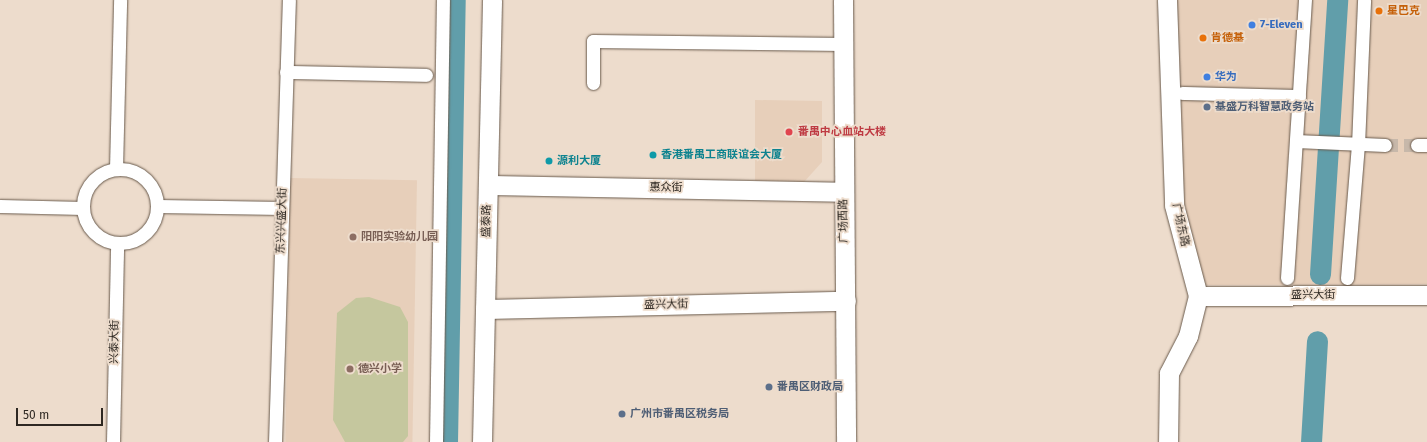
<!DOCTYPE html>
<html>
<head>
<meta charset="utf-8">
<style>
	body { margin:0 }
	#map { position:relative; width:1427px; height:442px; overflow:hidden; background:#eddccc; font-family:"Fira Sans","Noto Sans SC",sans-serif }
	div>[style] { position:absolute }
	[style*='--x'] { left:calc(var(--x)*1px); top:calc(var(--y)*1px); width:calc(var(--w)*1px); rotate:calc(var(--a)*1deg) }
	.built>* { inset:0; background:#e7cfba; transform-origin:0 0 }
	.green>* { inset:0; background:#c5c79e }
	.river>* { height:21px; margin:-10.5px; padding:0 10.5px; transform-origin:10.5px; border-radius:10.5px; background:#619eaa }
	.street-tunnel>* { height:13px; margin-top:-6.5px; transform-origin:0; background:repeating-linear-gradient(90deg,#c7b8aa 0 13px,transparent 0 19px) }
	.roads { filter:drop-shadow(0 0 1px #695a4c) drop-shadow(0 0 1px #695a4c) }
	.street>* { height:13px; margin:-6.5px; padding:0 6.5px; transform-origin:6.5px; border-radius:6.5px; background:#fff }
	.street>.ring { margin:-6.5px; padding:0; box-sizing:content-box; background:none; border:13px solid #fff; border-radius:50% }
	.secondary>* { height:19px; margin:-9.5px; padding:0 9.5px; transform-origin:9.5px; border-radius:9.5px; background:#fff }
	.dots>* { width:11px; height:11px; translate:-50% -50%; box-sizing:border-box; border:2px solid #eddccc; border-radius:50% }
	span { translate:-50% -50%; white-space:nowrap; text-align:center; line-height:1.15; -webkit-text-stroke:3.5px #eddccc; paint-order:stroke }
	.food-label { font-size:11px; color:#c56008; font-weight:700 }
	.left { translate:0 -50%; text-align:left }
	.shop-label { font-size:11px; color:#366cbe; font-weight:700 }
	.service-label { font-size:11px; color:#4e5e75; font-weight:700 }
	.health-label { font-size:11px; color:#be3a42; font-weight:700 }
	.culture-label { font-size:11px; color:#0d838f; font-weight:700 }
	.street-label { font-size:11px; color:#2e2822 }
	.education-label { font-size:11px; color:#785e54; font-weight:700 }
	.scale { position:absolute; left:16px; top:408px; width:87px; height:18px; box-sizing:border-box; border:2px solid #2e2822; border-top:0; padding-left:5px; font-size:12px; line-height:14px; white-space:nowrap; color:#2e2822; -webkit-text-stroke:3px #eddccc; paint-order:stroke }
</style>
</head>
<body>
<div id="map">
	<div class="built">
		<i style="clip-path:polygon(1177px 0,1427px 0,1427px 284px,1199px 285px,1181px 196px)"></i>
		<i style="clip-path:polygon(755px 100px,822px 101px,822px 162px,804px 182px,755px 183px)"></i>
		<i style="left:290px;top:178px;width:127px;height:264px;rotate:1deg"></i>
	</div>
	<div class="green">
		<i style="clip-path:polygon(369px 297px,400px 307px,408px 322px,408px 436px,403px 442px,345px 442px,333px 420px,337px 313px,356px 298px)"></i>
	</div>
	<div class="river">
		<i style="--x:1320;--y:274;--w:275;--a:-86.4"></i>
		<i style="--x:447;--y:442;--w:442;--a:-89"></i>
		<i style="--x:1311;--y:442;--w:101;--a:-86.6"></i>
	</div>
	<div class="street-tunnel">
		<i style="--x:1385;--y:145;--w:32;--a:0"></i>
	</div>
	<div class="roads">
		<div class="street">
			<i style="--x:286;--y:72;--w:140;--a:1.2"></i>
			<i style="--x:593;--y:83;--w:42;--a:-90"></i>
			<i style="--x:593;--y:41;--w:250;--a:0.7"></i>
			<i style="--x:1182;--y:93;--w:117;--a:1.5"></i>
			<i style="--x:1296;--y:141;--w:89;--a:2.6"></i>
			<i style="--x:1417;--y:145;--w:10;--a:0"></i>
			<i style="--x:116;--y:169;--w:169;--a:-88.6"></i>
			<i class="ring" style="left:83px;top:169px;width:61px;height:61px"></i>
			<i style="--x:0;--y:206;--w:83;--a:1.4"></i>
			<i style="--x:158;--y:206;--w:124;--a:0.9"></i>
			<i style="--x:1287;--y:278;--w:279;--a:-86.3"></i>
			<i style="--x:1347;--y:278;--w:133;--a:-85.3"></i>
			<i style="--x:1358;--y:145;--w:145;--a:-87.6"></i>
			<i style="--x:113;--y:442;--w:199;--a:-88.8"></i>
			<i style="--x:275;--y:442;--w:442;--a:-88.2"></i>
			<i style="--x:436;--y:442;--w:442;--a:-89.1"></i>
		</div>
		<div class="secondary">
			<i style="--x:843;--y:0;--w:442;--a:89.6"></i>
			<i style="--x:1167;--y:0;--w:205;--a:88"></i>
			<i style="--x:1174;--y:205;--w:94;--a:75.2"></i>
			<i style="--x:1198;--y:296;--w:41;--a:104"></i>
			<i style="--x:1188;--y:336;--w:42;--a:117.2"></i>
			<i style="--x:1169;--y:373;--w:69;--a:90.8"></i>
			<i style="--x:488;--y:185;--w:356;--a:1.1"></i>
			<i style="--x:1198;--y:296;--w:229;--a:-0.3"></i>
			<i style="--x:485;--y:309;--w:361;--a:-1.3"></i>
			<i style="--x:482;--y:442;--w:442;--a:-88.7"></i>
		</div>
	</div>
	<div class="dots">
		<i style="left:1379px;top:11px;background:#e8710a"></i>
		<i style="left:1252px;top:25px;background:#3f7fe0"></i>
		<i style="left:1203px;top:38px;background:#e8710a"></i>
		<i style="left:1207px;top:77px;background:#3f7fe0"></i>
		<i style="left:1207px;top:107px;background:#5c6f8a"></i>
		<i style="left:789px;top:132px;background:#e0444e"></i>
		<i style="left:653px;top:155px;background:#0f9aa8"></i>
		<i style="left:549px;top:161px;background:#0f9aa8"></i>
		<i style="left:353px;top:237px;background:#8d6e63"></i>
		<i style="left:350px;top:369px;background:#8d6e63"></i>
		<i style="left:769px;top:387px;background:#5c6f8a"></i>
		<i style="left:622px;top:414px;background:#5c6f8a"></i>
	</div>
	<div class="food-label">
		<span class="left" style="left:1387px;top:11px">星巴克</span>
		<span class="left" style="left:1211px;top:38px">肯德基</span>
	</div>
	<div class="shop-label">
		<span class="left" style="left:1260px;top:25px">7-Eleven</span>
		<span class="left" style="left:1215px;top:77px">华为</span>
	</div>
	<div class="service-label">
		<span class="left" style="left:1215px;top:107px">基盛万科智慧政务站</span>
		<span class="left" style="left:777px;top:387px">番禺区财政局</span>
		<span class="left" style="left:630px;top:414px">广州市番禺区税务局</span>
	</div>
	<div class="health-label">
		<span class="left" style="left:798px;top:132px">番禺中心血站大楼</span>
	</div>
	<div class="culture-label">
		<span class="left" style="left:661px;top:155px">香港番禺工商联谊会大厦</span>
		<span class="left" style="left:557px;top:161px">源利大厦</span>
	</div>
	<div class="street-label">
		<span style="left:666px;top:188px;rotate:1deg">惠众街</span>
		<span style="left:282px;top:221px;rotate:-88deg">东兴兴盛大街</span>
		<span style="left:487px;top:221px;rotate:-89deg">盛泰路</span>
		<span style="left:844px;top:221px;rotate:-91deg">广场西路</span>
		<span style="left:1180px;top:225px;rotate:77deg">广场东路</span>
		<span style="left:1313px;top:295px">盛兴大街</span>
		<span style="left:666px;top:305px;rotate:-1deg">盛兴大街</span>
		<span style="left:115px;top:342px;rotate:-89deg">兴泰大街</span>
	</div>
	<div class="education-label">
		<span class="left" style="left:361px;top:237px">阳阳实验幼儿园</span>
		<span class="left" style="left:358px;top:369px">德兴小学</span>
	</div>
	<div class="scale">50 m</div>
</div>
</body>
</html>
